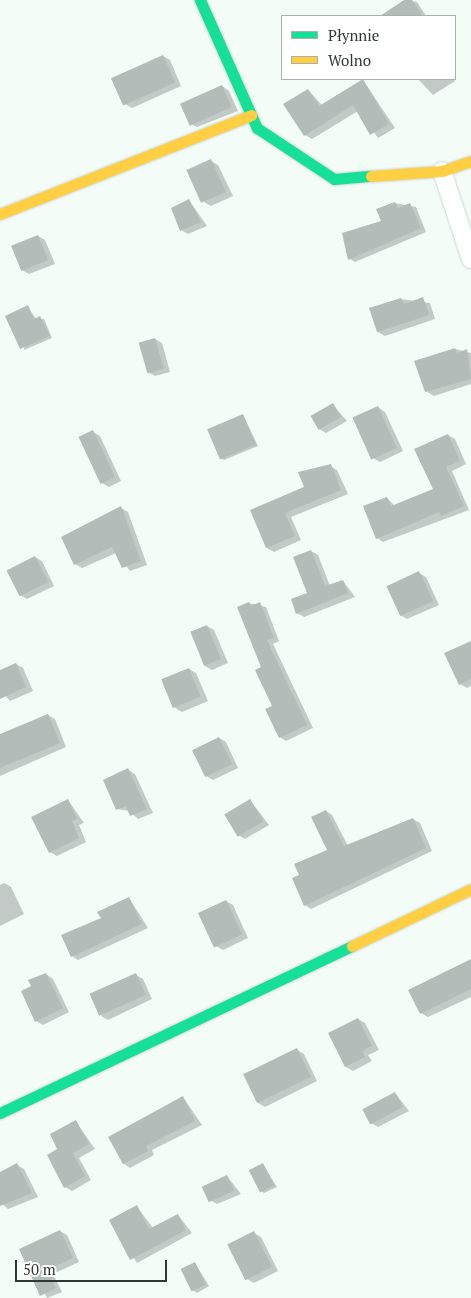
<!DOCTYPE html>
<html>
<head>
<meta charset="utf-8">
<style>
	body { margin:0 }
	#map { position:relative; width:471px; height:1298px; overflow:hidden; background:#f4fcf8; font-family:"PT Serif",serif }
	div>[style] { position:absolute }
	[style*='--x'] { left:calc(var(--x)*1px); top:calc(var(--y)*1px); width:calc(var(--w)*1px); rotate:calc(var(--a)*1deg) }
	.shadow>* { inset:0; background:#0003 }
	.building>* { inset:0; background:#b3bcb8; transform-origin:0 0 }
	.roads { filter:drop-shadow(0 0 1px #ced6d2) drop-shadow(0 0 1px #ced6d2) }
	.street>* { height:18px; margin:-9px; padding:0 9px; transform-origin:9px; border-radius:9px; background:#fdfffe }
	.fast>* { height:11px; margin:-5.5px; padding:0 5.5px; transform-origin:5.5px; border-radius:5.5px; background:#16e098 }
	.slow>* { height:11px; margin:-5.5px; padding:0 5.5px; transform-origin:5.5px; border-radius:5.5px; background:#ffcf43 }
	span { translate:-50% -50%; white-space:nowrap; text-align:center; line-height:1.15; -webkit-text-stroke:5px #fff; paint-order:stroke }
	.legend { position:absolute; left:281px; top:15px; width:175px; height:65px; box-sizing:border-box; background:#fff; border:1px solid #acafae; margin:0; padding:6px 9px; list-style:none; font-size:15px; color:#2f3835 }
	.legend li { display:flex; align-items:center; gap:10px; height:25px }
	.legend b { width:25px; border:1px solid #acafae }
	.scale { position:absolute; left:15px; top:1260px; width:152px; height:22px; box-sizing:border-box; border:2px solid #2f3835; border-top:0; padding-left:6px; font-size:15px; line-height:18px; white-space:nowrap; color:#2f3835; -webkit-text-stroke:4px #fff; paint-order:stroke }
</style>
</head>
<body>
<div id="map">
	<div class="shadow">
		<i style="clip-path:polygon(407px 0,417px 2px,426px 16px,383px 16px)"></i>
		<i style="clip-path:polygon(163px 56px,170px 60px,181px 86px,132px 108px,125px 104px)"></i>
		<i style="clip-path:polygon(418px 79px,453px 79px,455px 81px,433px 95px)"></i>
		<i style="clip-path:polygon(363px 80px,395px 128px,378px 138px,358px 111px,312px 139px,305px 135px,308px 90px,322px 105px)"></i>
		<i style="clip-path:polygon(222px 86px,229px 91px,238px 111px,197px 127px,190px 123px)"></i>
		<i style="clip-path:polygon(211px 161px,218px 165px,233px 196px,211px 206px,204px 202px)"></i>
		<i style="clip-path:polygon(189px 200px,207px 226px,188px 234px,181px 230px,172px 208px)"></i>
		<i style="clip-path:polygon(395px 203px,416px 207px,426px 232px,355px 262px,350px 259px)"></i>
		<i style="clip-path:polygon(38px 236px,45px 240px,55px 264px,29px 274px,22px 270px)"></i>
		<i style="clip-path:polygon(401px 299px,430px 303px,435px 319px,385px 336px,378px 332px,371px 309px)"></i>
		<i style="clip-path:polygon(28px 307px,36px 319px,44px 319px,52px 338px,24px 350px)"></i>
		<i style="clip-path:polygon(155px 339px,162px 343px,170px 372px,155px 376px,148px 372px)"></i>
		<i style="clip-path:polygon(455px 349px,471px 353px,471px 384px,434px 396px,426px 391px)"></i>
		<i style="clip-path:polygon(333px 405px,347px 421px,326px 433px,319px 429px)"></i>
		<i style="clip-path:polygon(378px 407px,385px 412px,403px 451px,380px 462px,373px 458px)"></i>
		<i style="clip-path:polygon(243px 415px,258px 446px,224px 460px,221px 458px)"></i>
		<i style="clip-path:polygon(93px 432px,100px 436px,121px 481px,109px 487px,102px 483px)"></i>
		<i style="clip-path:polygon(448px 435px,455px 439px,466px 464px,452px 471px,469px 510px,383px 542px,377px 538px,387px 498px,395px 506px,434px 490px)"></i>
		<i style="clip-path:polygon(330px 466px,337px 470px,348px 494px,291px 517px,301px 540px,274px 552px,267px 548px,252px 510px,306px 488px,300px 473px)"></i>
		<i style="clip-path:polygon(121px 508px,128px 512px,147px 565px,130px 571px,116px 553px,82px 568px,75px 564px)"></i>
		<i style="clip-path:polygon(311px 551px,318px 555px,330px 586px,343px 581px,355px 597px,304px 617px,297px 613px,309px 594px)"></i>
		<i style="clip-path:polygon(35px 557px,42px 561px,54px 586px,27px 599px,20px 595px)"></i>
		<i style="clip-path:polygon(419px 573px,426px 577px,439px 605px,407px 619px,400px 615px)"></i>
		<i style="clip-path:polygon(248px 603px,266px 607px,279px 641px,273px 644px,313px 728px,286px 741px,280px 737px)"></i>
		<i style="clip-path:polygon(207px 626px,214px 630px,228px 663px,212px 670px,205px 666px,192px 632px)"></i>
		<i style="clip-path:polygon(471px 645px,471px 686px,467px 688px,460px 684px)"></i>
		<i style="clip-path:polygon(16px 664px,23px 668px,33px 691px,10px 701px,0 690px,0 671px)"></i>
		<i style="clip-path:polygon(189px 669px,196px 673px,208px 701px,182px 712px,175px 708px)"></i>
		<i style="clip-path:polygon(48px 715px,55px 719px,66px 747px,0 776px,0 735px)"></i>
		<i style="clip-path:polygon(219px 738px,226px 742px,238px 768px,213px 780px,206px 776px)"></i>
		<i style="clip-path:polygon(128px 770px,135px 774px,153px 813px,138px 819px,129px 811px,117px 809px)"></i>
		<i style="clip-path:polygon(68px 800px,84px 823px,79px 825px,86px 842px,57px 856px,50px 852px)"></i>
		<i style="clip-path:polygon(250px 800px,269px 825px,245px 839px,238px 835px)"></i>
		<i style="clip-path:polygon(326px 811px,332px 815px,348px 846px,413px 819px,420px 823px,432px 851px,311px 909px,305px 905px,301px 876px,329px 850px)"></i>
		<i style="clip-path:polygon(4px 883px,11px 887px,24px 914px,0 926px,0 885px)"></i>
		<i style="clip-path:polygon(129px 898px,148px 928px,78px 960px,72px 956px)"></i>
		<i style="clip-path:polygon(226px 901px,233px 905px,248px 938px,223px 950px,216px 946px)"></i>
		<i style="clip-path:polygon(471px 961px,471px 997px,428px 1017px,421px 1013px)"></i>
		<i style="clip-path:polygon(46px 974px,53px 979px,69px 1012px,43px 1025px,36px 1021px)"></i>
		<i style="clip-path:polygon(136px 975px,143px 979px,152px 999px,108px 1020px,101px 1016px)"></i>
		<i style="clip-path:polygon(358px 1019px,365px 1023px,379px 1050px,368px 1055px,372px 1061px,353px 1071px,346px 1067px,330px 1033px)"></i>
		<i style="clip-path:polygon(297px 1050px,304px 1054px,317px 1081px,265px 1107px,258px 1103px)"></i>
		<i style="clip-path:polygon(395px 1093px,409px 1111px,378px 1127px,371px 1123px)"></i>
		<i style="clip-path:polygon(183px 1097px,202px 1125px,152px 1150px,154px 1155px,130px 1168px,123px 1163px)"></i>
		<i style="clip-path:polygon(76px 1122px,95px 1149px,79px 1158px,91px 1180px,72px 1191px,65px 1187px,59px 1150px)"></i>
		<i style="clip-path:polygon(17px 1165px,24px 1169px,38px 1197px,8px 1209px,0 1202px,0 1173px)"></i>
		<i style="clip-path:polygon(263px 1165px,277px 1187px,264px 1193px,261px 1191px)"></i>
		<i style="clip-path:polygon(227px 1176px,241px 1194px,217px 1204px,210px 1200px)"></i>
		<i style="clip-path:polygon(137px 1207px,153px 1228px,178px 1215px,192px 1233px,137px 1263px,111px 1220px)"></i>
		<i style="clip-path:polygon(60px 1231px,67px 1235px,79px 1262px,53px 1274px,62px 1292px,47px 1298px,21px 1249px)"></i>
		<i style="clip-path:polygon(254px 1233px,261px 1237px,278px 1271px,254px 1283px,247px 1279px)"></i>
		<i style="clip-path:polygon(195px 1263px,209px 1286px,197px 1293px,194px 1291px)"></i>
	</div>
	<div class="building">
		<i style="clip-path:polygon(404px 0,412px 0,423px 16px,380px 16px)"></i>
		<i style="left:163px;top:55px;width:30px;height:57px;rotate:66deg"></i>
		<i style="clip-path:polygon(363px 79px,389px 124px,370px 135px,353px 105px,304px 136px,283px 104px,308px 89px,319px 106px)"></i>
		<i style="left:222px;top:85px;width:24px;height:46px;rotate:66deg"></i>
		<i style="left:211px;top:159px;width:36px;height:27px;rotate:66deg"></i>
		<i style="clip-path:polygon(189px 199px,201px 222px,180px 231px,171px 208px)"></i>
		<i style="clip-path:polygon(395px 202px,398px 208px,410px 203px,421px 228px,348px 260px,342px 233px,381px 221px,376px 209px)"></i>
		<i style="left:38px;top:235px;width:27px;height:29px;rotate:68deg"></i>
		<i style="clip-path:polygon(423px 297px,429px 315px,377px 332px,369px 308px,401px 298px,404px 304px)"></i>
		<i style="clip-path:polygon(28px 305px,34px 319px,40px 316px,50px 336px,20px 349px,5px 316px)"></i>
		<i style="left:155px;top:338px;width:32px;height:17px;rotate:74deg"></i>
		<i style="clip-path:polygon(455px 348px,457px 353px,467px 349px,471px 379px,425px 392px,414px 361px)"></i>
		<i style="left:333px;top:403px;width:16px;height:26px;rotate:60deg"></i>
		<i style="left:378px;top:406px;width:46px;height:28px;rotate:66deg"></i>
		<i style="left:243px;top:414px;width:33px;height:39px;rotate:67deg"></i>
		<i style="left:93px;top:430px;width:52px;height:16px;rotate:65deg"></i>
		<i style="clip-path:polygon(448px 434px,460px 461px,446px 467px,464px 506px,441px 516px,439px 512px,376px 539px,363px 506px,387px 497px,391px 506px,433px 489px,414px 449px)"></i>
		<i style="clip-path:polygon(331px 464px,341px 490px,285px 513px,295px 536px,266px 548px,250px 510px,304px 487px,298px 472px)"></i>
		<i style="clip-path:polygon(121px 506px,141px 561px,122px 568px,112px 547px,74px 565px,61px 537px)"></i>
		<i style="clip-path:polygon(311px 550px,325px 586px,343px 580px,348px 593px,296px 614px,291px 599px,307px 593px,293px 557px)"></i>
		<i style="left:35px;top:556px;width:29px;height:32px;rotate:63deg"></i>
		<i style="left:419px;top:571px;width:33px;height:36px;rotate:65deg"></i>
		<i style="clip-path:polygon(249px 602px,251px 606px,260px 602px,274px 638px,267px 640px,307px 725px,279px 738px,265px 709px,272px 706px,255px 670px,261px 667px,237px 607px)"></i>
		<i style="left:207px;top:625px;width:37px;height:18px;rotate:68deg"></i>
		<i style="clip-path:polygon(471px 641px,471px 679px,459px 685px,444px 653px)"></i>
		<i style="clip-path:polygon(16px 663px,26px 687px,0 699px,0 670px)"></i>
		<i style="left:189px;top:668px;width:31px;height:30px;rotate:68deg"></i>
		<i style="clip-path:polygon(48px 714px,60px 743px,0 768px,0 734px)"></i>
		<i style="left:219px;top:737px;width:30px;height:30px;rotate:64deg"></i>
		<i style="clip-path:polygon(128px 768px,147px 809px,130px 816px,126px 806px,116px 810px,103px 780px)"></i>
		<i style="clip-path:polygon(68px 799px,77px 819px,72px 821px,79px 838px,49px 853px,31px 817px)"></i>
		<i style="left:250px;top:799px;width:26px;height:30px;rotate:59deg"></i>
		<i style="clip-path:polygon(326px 810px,344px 846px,413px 818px,426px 848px,304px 906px,292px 878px,299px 875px,294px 864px,327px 850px,311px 817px)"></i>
		<i style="clip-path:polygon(129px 897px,142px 924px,71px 957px,61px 935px,101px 918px,97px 912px)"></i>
		<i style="left:226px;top:900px;width:38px;height:31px;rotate:65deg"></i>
		<i style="clip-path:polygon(471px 959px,471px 989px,420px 1014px,408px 990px)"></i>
		<i style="clip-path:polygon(46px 973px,63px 1008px,35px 1022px,21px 991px,31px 986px,28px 980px)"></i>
		<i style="left:136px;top:973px;width:24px;height:51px;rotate:66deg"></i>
		<i style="clip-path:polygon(358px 1018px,372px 1046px,362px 1051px,365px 1057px,345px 1067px,328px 1033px)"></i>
		<i style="left:297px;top:1048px;width:32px;height:60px;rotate:64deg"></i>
		<i style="left:395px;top:1092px;width:17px;height:37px;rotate:62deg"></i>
		<i style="clip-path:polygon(183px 1096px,195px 1121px,146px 1146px,148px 1151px,123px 1164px,108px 1137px)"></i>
		<i style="clip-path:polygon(76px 1120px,89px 1144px,73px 1153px,85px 1176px,64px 1188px,47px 1155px,57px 1149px,50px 1134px)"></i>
		<i style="clip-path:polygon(17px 1163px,32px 1193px,0 1206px,0 1172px)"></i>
		<i style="left:263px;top:1163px;width:25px;height:16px;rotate:63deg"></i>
		<i style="left:227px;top:1175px;width:17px;height:28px;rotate:65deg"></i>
		<i style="clip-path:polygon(137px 1205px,149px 1229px,178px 1214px,186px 1230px,130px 1260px,109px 1220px)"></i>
		<i style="clip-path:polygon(60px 1230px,73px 1258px,47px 1270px,56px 1288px,40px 1296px,19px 1249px)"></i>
		<i style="left:254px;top:1231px;width:40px;height:30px;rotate:63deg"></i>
		<i style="left:195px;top:1262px;width:25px;height:16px;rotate:64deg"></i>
	</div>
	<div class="roads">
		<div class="street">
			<i style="--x:442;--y:171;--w:93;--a:71.8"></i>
		</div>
		<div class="fast">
			<i style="--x:200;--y:0;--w:140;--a:66"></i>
			<i style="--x:257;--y:128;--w:92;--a:33.5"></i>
			<i style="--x:334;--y:179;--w:37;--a:-5"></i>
			<i style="--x:0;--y:1113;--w:390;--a:-25.4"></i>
		</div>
		<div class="slow">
			<i style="--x:371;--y:176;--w:71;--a:-4"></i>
			<i style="--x:442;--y:171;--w:31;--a:-19"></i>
			<i style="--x:0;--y:214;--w:270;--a:-21.5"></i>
			<i style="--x:352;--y:946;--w:132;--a:-25.6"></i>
		</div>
	</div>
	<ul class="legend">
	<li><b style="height:6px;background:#16e098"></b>Płynnie</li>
	<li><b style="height:6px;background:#ffcf43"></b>Wolno</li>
	</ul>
	<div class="scale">50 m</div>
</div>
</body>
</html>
